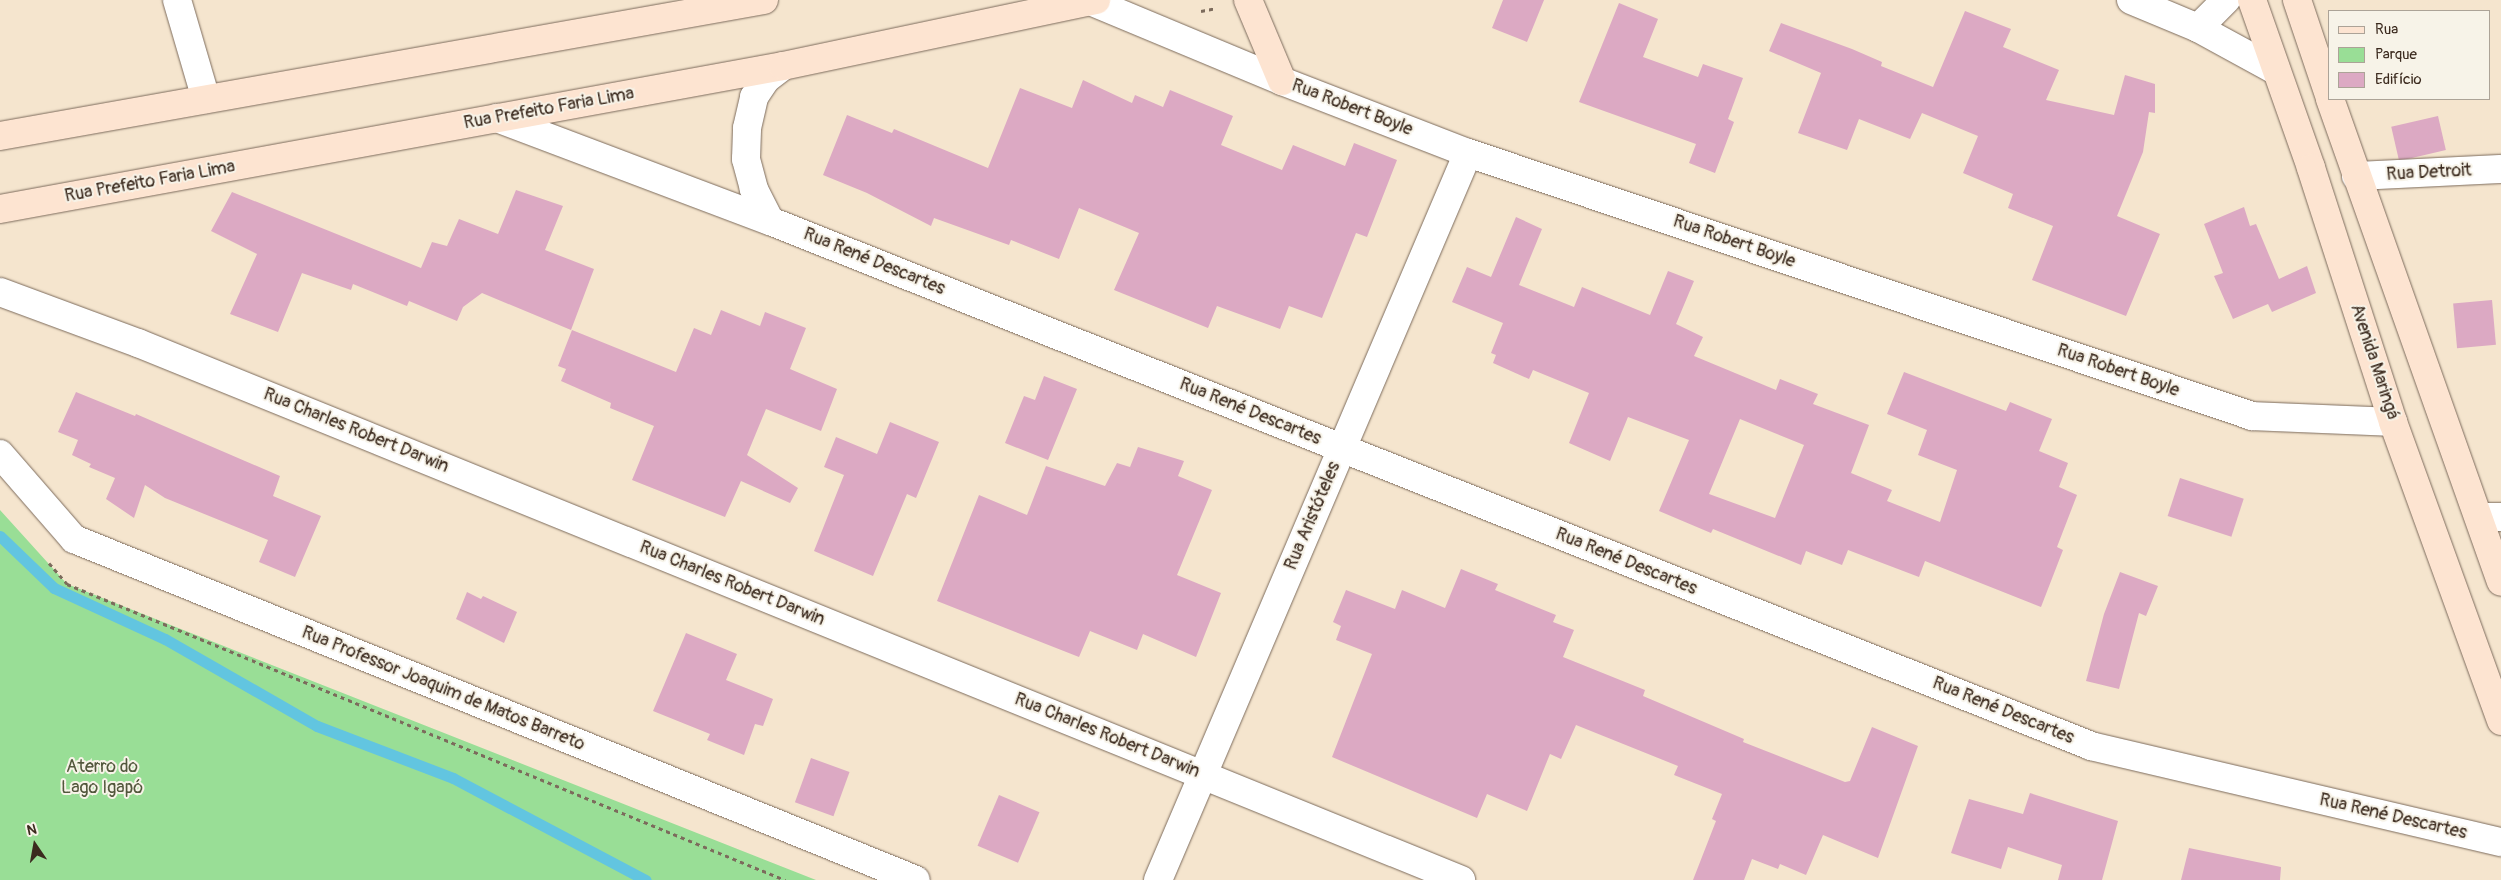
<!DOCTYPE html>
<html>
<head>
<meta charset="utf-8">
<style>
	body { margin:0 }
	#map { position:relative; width:2501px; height:880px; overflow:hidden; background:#f5e5ce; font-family:Pangolin,sans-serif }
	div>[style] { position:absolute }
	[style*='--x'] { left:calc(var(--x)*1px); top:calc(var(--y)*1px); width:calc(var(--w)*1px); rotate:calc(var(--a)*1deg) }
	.green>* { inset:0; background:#99de96 }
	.stream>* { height:11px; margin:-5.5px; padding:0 5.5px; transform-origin:5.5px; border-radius:5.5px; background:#62c5e0 }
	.building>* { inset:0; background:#dca9c3; transform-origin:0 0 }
	.path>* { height:3px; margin-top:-1.5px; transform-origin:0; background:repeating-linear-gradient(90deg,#7c6b5c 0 4px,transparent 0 8px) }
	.roads { filter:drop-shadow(0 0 1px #7c6b5c) drop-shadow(0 0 1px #7c6b5c) }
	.minor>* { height:28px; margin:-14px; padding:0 14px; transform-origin:14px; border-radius:14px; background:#fff }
	.secondary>* { height:28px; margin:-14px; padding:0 14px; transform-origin:14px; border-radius:14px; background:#fde4d1 }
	span { translate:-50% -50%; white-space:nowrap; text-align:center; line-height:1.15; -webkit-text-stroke:4px #f7f3e8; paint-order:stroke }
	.street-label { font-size:18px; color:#3b2a1e }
	.park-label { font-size:18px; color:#52573c }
	.legend { position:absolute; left:2328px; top:10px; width:162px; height:90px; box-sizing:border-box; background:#f7f3e8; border:1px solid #aca397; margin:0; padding:6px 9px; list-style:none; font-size:15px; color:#3b2a1e }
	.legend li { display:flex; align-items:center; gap:10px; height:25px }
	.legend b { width:25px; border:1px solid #aca397 }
	.north { position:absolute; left:10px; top:820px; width:50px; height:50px; -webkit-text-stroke:4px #f7f3e8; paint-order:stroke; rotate:348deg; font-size:14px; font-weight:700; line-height:20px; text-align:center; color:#3b2a1e }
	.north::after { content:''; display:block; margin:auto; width:18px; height:22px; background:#3b2a1e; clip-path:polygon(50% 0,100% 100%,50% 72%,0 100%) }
</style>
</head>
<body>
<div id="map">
	<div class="green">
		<i style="clip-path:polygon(0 510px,67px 584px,816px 880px,0 880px)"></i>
	</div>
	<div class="stream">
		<i style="--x:0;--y:536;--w:75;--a:43.9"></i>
		<i style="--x:54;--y:588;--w:122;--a:24.7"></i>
		<i style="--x:165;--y:639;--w:175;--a:29.8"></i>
		<i style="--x:317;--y:726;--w:146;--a:20.9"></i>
		<i style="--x:453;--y:778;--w:218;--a:27.9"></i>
	</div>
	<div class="building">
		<i style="clip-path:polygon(1503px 0,1544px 0,1527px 42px,1492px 28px)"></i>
		<i style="clip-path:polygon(1619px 3px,1658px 19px,1643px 57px,1698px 77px,1703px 64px,1743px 78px,1728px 119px,1734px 122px,1715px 173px,1689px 163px,1696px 144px,1579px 102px)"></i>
		<i style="clip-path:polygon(1965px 11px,2011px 29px,2003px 47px,2059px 70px,2046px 100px,2114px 115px,2125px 75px,2155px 84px,2155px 113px,2149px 112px,2143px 152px,2117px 216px,2160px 234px,2126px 316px,2032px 280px,2053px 226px,2008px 208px,2013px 194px,1963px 173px,1978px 136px,1922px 113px,1910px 139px,1859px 119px,1847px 150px,1798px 133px,1821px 73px,1769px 51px,1781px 23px,1852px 49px,1882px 62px,1881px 66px,1933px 87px)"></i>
		<i style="clip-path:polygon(1083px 80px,1132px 103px,1135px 95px,1163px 107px,1170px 90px,1233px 116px,1221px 145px,1282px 170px,1293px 145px,1345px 166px,1354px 143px,1397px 160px,1367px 237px,1356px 233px,1322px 318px,1289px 306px,1280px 329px,1217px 306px,1208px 328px,1114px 290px,1139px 233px,1079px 208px,1059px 259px,1011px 240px,1009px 245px,934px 218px,931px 226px,867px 193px,823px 175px,847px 115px,892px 133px,894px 129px,988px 168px,1020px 88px,1072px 108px)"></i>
		<i style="left:2438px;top:116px;width:35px;height:48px;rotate:77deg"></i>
		<i style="clip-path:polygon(516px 190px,563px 206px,545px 250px,594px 269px,571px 330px,482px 293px,463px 307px,457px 321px,409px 301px,407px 306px,353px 284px,351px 290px,302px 273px,278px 332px,230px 314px,257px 254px,211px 231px,232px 192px,421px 268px,432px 242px,447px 246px,459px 219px,498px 234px)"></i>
		<i style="clip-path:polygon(2244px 207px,2250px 226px,2256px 224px,2279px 279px,2307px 266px,2316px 293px,2272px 312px,2268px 304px,2233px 319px,2214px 276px,2223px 273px,2204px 224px)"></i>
		<i style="clip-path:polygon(evenodd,1516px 217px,1542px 229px,1519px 285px,1574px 307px,1582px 287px,1650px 315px,1668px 271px,1694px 281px,1676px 324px,1703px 337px,1694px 356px,1776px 390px,1780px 379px,1818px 394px,1813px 404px,1869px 425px,1851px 473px,1892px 490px,1887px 501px,1940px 522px,1957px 470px,1918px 455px,1927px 430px,1887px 414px,1904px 372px,2006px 411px,2010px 402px,2052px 419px,2039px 451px,2068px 463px,2059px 487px,2077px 495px,2057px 547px,2063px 550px,2041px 607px,1925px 561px,1919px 577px,1848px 550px,1842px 565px,1806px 551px,1801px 565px,1713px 529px,1711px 533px,1659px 511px,1689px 440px,1628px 417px,1610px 461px,1569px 443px,1589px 393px,1533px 370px,1529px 379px,1493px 363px,1496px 355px,1491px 353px,1503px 323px,1452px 302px,1467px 267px,1491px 277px,1516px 217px,1740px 419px,1804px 445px,1775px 518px,1709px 494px,1740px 419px)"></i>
		<i style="left:2492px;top:300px;width:45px;height:39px;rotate:85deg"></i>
		<i style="clip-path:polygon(721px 310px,760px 326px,765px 312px,806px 328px,790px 369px,837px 389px,821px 431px,766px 409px,747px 455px,798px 488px,790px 503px,741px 481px,725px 517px,632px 480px,654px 426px,610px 408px,611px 403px,561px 381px,566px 369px,558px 366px,572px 330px,676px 372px,694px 328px,711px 335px)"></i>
		<i style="clip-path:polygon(1044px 376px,1077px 389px,1048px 460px,1005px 443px,1024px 396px,1035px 400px)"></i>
		<i style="clip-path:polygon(76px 392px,135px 416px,136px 414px,280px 476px,273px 496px,321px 516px,295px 577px,259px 562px,268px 540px,165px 498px,145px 485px,134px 518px,106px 499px,115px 478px,89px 467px,91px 464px,72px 455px,78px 440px,58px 432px)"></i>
		<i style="clip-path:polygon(890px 422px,939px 442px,916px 498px,907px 494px,873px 576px,814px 551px,844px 475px,824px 467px,836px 437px,877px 454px)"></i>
		<i style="clip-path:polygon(1138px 447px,1184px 461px,1178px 476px,1212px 490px,1177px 575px,1221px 593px,1196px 657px,1143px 634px,1137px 650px,1090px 631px,1079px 657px,937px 601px,979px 495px,1027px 515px,1046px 466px,1105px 486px,1117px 463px,1130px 467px)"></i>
		<i style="left:2180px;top:478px;width:67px;height:40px;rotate:18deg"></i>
		<i style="clip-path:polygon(1461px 569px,1498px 584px,1495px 590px,1556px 615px,1553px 622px,1574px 630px,1563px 657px,1645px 690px,1643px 696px,1744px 739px,1743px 742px,1845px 782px,1850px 781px,1872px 727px,1918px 746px,1878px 858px,1823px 835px,1806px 875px,1780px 864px,1778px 869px,1752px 859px,1744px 880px,1693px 880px,1716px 821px,1712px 819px,1722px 794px,1674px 775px,1678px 766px,1576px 725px,1561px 759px,1550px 754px,1527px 811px,1487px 794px,1477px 818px,1332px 757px,1372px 654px,1336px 640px,1341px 626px,1333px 622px,1346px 590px,1395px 609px,1402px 590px,1445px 608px)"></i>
		<i style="clip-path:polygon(2120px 572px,2158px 586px,2146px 616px,2139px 613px,2119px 689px,2086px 681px,2104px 614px)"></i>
		<i style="clip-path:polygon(467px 592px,481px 599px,483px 596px,517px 612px,504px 643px,456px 619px)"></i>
		<i style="clip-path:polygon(686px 633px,737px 654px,726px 680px,773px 699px,763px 726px,755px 724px,744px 755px,707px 740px,710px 734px,653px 711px)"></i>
		<i style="left:811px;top:758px;width:41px;height:47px;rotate:20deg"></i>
		<i style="clip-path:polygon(2030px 793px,2118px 821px,2102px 880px,2058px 880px,2062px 865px,2008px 847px,2001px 869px,1951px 853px,1969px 799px,2023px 814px)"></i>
		<i style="left:999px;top:795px;width:44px;height:55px;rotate:23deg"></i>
		<i style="clip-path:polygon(2189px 848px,2281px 867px,2280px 880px,2181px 880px)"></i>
	</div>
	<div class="path">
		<i style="--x:1201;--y:11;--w:16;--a:-11"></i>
		<i style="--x:49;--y:563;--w:28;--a:49"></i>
		<i style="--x:67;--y:584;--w:777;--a:22.4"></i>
	</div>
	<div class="roads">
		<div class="minor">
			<i style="--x:177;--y:0;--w:103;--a:73.7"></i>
			<i style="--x:2131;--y:0;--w:73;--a:22.7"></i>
			<i style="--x:2198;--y:28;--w:88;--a:28.6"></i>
			<i style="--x:1090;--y:1;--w:208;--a:22.6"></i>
			<i style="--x:1282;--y:81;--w:199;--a:21.2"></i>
			<i style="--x:1468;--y:153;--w:827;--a:18.54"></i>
			<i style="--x:2252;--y:416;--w:141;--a:2.4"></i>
			<i style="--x:2198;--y:28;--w:40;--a:-45"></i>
			<i style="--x:497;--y:118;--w:292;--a:20.7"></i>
			<i style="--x:770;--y:221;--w:1422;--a:21.67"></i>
			<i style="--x:2091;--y:746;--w:421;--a:13.2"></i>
			<i style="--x:2356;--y:176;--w:145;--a:-2.8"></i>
			<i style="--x:770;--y:221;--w:36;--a:-117"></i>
			<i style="--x:754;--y:189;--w:31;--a:-105"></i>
			<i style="--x:746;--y:159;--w:31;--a:-88"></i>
			<i style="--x:747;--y:128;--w:32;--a:-77"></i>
			<i style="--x:754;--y:97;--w:22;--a:-56"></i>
			<i style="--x:766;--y:79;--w:21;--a:-37"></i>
			<i style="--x:0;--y:292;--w:147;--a:20.3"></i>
			<i style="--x:138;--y:343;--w:1428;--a:22.09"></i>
			<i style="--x:0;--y:454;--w:113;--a:49"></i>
			<i style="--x:74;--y:539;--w:908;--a:22.05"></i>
			<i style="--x:2479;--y:517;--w:22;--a:0"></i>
			<i style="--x:1158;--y:880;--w:790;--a:-66.91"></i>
		</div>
		<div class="secondary">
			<i style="--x:1248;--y:0;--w:88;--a:67.2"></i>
			<i style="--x:2252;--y:0;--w:178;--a:70.6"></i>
			<i style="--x:2311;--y:168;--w:267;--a:72.1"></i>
			<i style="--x:2393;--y:422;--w:318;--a:70.1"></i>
			<i style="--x:2297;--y:0;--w:103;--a:71.4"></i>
			<i style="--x:2330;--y:99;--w:512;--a:70.5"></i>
			<i style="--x:0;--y:136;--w:776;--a:-10.09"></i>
			<i style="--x:0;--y:209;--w:796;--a:-10.35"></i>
			<i style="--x:783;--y:66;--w:320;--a:-11.9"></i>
		</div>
	</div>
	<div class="street-label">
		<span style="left:1352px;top:108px;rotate:21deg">Rua Robert Boyle</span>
		<span style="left:549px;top:109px;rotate:-10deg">Rua Prefeito Faria Lima</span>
		<span style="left:2429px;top:173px;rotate:-3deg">Rua Detroit</span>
		<span style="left:150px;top:182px;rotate:-10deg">Rua Prefeito Faria Lima</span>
		<span style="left:1734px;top:242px;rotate:19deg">Rua Robert Boyle</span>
		<span style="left:874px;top:262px;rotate:22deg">Rua René Descartes</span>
		<span style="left:2374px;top:362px;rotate:72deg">Avenida Maringá</span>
		<span style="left:2118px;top:371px;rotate:19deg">Rua Robert Boyle</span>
		<span style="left:1250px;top:412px;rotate:22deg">Rua René Descartes</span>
		<span style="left:356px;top:431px;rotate:22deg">Rua Charles Robert Darwin</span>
		<span style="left:1313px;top:516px;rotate:-67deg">Rua Aristóteles</span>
		<span style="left:1626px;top:562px;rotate:22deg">Rua René Descartes</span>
		<span style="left:732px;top:584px;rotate:22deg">Rua Charles Robert Darwin</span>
		<span style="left:443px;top:689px;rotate:22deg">Rua Professor Joaquim de Matos Barreto</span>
		<span style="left:2003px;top:711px;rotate:22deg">Rua René Descartes</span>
		<span style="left:1107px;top:736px;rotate:22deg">Rua Charles Robert Darwin</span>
		<span style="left:2393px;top:817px;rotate:13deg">Rua René Descartes</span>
	</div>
	<div class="park-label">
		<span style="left:102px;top:778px">Aterro do<br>Lago Igapó</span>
	</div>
	<ul class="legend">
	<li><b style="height:6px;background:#fde4d1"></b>Rua</li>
	<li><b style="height:14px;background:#99de96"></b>Parque</li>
	<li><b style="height:14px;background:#dca9c3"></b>Edifício</li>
	</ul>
	<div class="north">N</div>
</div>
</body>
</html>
